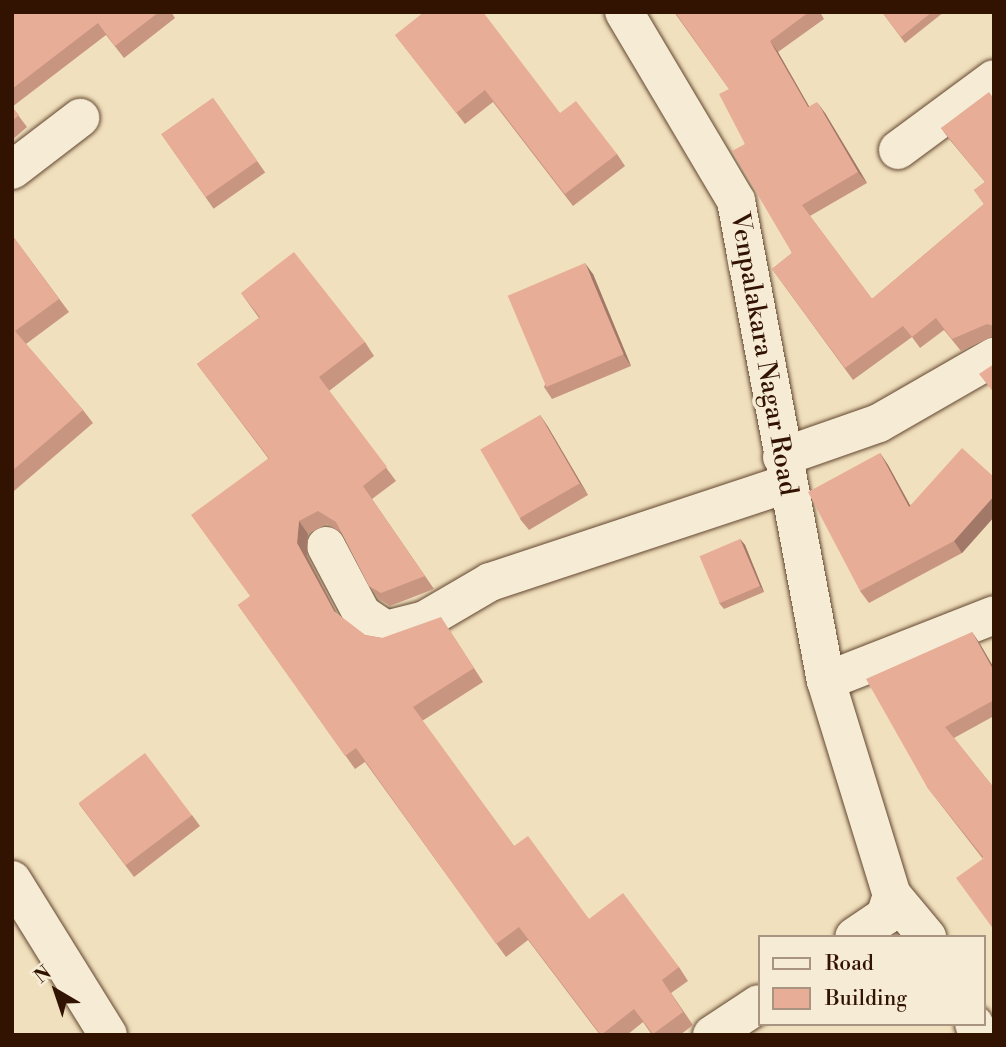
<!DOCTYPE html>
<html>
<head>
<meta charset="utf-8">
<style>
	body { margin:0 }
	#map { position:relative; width:1006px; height:1047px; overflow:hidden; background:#f1e0bd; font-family:"Libre Bodoni",serif }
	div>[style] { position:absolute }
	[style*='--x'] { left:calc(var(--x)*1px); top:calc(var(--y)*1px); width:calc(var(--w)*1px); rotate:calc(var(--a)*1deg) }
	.roads { filter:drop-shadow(0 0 2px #624630) drop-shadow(0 0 2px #624630) }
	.minor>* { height:38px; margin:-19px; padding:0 19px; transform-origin:19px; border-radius:19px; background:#f6ebd4 }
	.secondary>* { height:38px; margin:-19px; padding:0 19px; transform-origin:19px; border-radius:19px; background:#f6ebd4 }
	.wall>* { inset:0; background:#c89581; transform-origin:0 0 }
	.shaded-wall>* { inset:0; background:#a27969 }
	.building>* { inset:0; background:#e8ad96; transform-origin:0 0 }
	span { translate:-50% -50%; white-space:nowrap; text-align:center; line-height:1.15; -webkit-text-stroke:7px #f6ebd4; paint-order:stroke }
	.street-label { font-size:26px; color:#321201 }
	.frame { position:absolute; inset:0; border:14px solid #321201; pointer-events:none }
	.legend { position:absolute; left:758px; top:935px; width:228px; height:91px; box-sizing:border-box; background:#f6ebd4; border:2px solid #a89480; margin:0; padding:9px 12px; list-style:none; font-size:21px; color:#321201 }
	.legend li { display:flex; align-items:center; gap:14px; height:35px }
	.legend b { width:35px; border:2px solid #a89480 }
	.north { position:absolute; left:21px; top:956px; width:70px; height:70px; -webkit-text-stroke:5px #f6ebd4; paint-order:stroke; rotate:321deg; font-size:19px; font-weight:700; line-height:28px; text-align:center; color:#321201 }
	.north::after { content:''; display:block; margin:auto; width:24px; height:32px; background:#321201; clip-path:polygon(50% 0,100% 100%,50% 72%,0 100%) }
</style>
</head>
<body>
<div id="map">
	<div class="roads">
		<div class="minor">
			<i style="--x:624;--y:12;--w:220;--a:59.3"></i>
			<i style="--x:736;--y:201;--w:488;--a:79.4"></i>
			<i style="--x:826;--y:681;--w:224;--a:72.9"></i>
			<i style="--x:892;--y:895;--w:22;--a:108"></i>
			<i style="--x:885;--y:916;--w:37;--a:146"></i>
			<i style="--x:898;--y:150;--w:119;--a:-36.5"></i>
			<i style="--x:12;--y:170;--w:86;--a:-37.4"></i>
			<i style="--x:782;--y:457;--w:103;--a:-19.3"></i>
			<i style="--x:879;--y:423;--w:133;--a:-29.9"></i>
			<i style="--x:326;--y:546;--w:77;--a:62.1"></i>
			<i style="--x:362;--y:614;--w:29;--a:34"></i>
			<i style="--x:386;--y:630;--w:40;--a:-14.4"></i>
			<i style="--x:425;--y:620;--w:75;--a:-30.3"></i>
			<i style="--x:490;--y:582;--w:312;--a:-18.3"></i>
			<i style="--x:826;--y:681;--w:180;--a:-21.4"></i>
			<i style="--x:892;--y:895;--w:55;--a:50.2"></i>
			<i style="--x:974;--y:1024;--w:12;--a:66"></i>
			<i style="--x:712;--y:1035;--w:56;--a:-33.4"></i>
		</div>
		<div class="secondary">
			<i style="--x:12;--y:880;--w:182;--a:58.2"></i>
		</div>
	</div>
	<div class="wall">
		<i style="clip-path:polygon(12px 12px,171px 12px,175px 18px,124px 58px,106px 35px,12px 107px)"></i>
		<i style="clip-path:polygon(674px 12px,820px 12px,824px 19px,778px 52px,809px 106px,825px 113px,867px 183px,810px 216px,872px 299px,984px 204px,974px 190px,985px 182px,949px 139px,941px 128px,994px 99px,994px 336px,961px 351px,944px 330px,920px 348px,912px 337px,853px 380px,772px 269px,792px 253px,745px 144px,729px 89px)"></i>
		<i style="clip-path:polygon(882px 12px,944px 12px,905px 43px)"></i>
		<i style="clip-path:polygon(395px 35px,560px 113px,617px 154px,625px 166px,573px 206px,493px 102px,465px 124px)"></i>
		<i style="left:213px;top:98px;width:91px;height:63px;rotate:55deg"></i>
		<i style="clip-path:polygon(12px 107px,27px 127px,12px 140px)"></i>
		<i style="clip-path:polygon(12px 235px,69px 312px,26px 344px,83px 410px,93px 423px,14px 491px,12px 489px)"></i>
		<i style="clip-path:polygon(593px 274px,631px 366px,552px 399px,544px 387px)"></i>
		<i style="clip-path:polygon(241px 293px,365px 342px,374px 356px,329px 391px,396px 481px,372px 499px,434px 589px,390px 606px,379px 599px,369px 586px,342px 533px,327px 524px,308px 534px,307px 556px,337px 614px,365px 635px,382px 638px,450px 631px,483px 682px,422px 721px,514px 846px,589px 919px,679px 967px,688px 981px,671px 993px,693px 1025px,680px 1035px,652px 1035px,643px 1022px,627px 1035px,600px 1035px,528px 940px,506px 957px,365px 762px,355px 769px,238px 605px,250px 597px,268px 458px,197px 364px,259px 318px)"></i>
		<i style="clip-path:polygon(540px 415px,548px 427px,588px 495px,529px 530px,520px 519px)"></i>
		<i style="clip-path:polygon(880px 453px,888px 465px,910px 505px,994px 477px,994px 517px,962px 553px,869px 603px,860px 591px)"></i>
		<i style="clip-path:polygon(740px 539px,745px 545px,764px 592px,724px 609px,719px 603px)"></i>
		<i style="clip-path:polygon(972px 632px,980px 644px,994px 668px,994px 716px,954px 738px,994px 788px,983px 859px,927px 787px)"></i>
		<i style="clip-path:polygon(79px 804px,192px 815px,200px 826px,134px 877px)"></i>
	</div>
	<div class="shaded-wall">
		<i style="clip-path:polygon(770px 41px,778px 52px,816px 119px,808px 107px)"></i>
		<i style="clip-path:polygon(817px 102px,825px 113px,867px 183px,858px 172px)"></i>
		<i style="clip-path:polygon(585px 263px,593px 274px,631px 366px,623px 354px)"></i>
		<i style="clip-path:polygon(540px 415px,548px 427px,588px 495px,580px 483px)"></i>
		<i style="clip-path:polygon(880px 453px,888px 465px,917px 518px,909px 507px)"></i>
		<i style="clip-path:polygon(994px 496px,994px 517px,962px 553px,954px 541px)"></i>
		<i style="clip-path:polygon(299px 521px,308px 534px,307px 556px,343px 625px,334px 611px,297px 543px)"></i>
		<i style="clip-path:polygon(740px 539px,745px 545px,764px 592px,760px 586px)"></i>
		<i style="clip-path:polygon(972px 632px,980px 644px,994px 668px,994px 671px)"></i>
	</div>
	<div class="building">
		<i style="clip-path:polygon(12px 12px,159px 12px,115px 46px,98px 23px,12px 89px)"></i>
		<i style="clip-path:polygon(424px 12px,483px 12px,560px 113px,576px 101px,617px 154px,565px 194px,485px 90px,456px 113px,395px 35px)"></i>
		<i style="clip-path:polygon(675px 12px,809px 12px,770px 41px,808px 107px,817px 102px,858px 172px,802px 205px,872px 299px,984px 204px,974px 190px,985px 182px,941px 128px,989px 92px,994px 99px,994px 326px,987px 324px,952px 339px,936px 318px,912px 337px,903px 326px,845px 368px,772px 269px,792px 253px,732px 151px,745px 144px,719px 94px,729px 89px)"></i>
		<i style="clip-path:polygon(882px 12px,932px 12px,901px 37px)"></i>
		<i style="left:213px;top:98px;width:77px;height:63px;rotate:55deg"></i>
		<i style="clip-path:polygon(12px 107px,19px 115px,12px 121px)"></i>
		<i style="clip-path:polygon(12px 235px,59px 299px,15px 331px,83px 410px,12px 471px)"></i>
		<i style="clip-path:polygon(294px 252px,365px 342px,319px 377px,387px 467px,363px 486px,425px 576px,381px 593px,369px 586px,336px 522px,318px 511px,299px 521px,297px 543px,334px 611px,365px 635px,382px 638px,441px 617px,474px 668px,413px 707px,514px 846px,528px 836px,589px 919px,623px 893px,679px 967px,662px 980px,683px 1012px,653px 1034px,634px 1009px,601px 1035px,519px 927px,496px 944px,356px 748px,345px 756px,238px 605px,250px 596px,191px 515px,269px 458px,197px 364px,260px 317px,241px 293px)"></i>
		<i style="left:585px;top:263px;width:99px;height:84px;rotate:67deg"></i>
		<i style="clip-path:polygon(994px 364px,994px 393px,979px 374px)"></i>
		<i style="left:540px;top:415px;width:79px;height:69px;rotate:60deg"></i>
		<i style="clip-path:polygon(962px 448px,994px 477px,994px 496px,954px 541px,860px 591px,808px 492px,880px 453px,909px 507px)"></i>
		<i style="left:740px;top:539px;width:51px;height:44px;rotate:67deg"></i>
		<i style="clip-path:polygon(972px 632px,994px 671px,994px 700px,945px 727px,994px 788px,994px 930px,956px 878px,984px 858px,927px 787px,866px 679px)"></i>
		<i style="left:145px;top:753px;width:78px;height:83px;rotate:53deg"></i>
	</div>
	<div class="street-label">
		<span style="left:763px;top:354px;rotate:80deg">Venpalakara Nagar Road</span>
	</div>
	<div class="frame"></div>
	<ul class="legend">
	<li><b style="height:9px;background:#f6ebd4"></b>Road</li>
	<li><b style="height:19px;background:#e8ad96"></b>Building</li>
	</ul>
	<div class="north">N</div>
</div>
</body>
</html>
